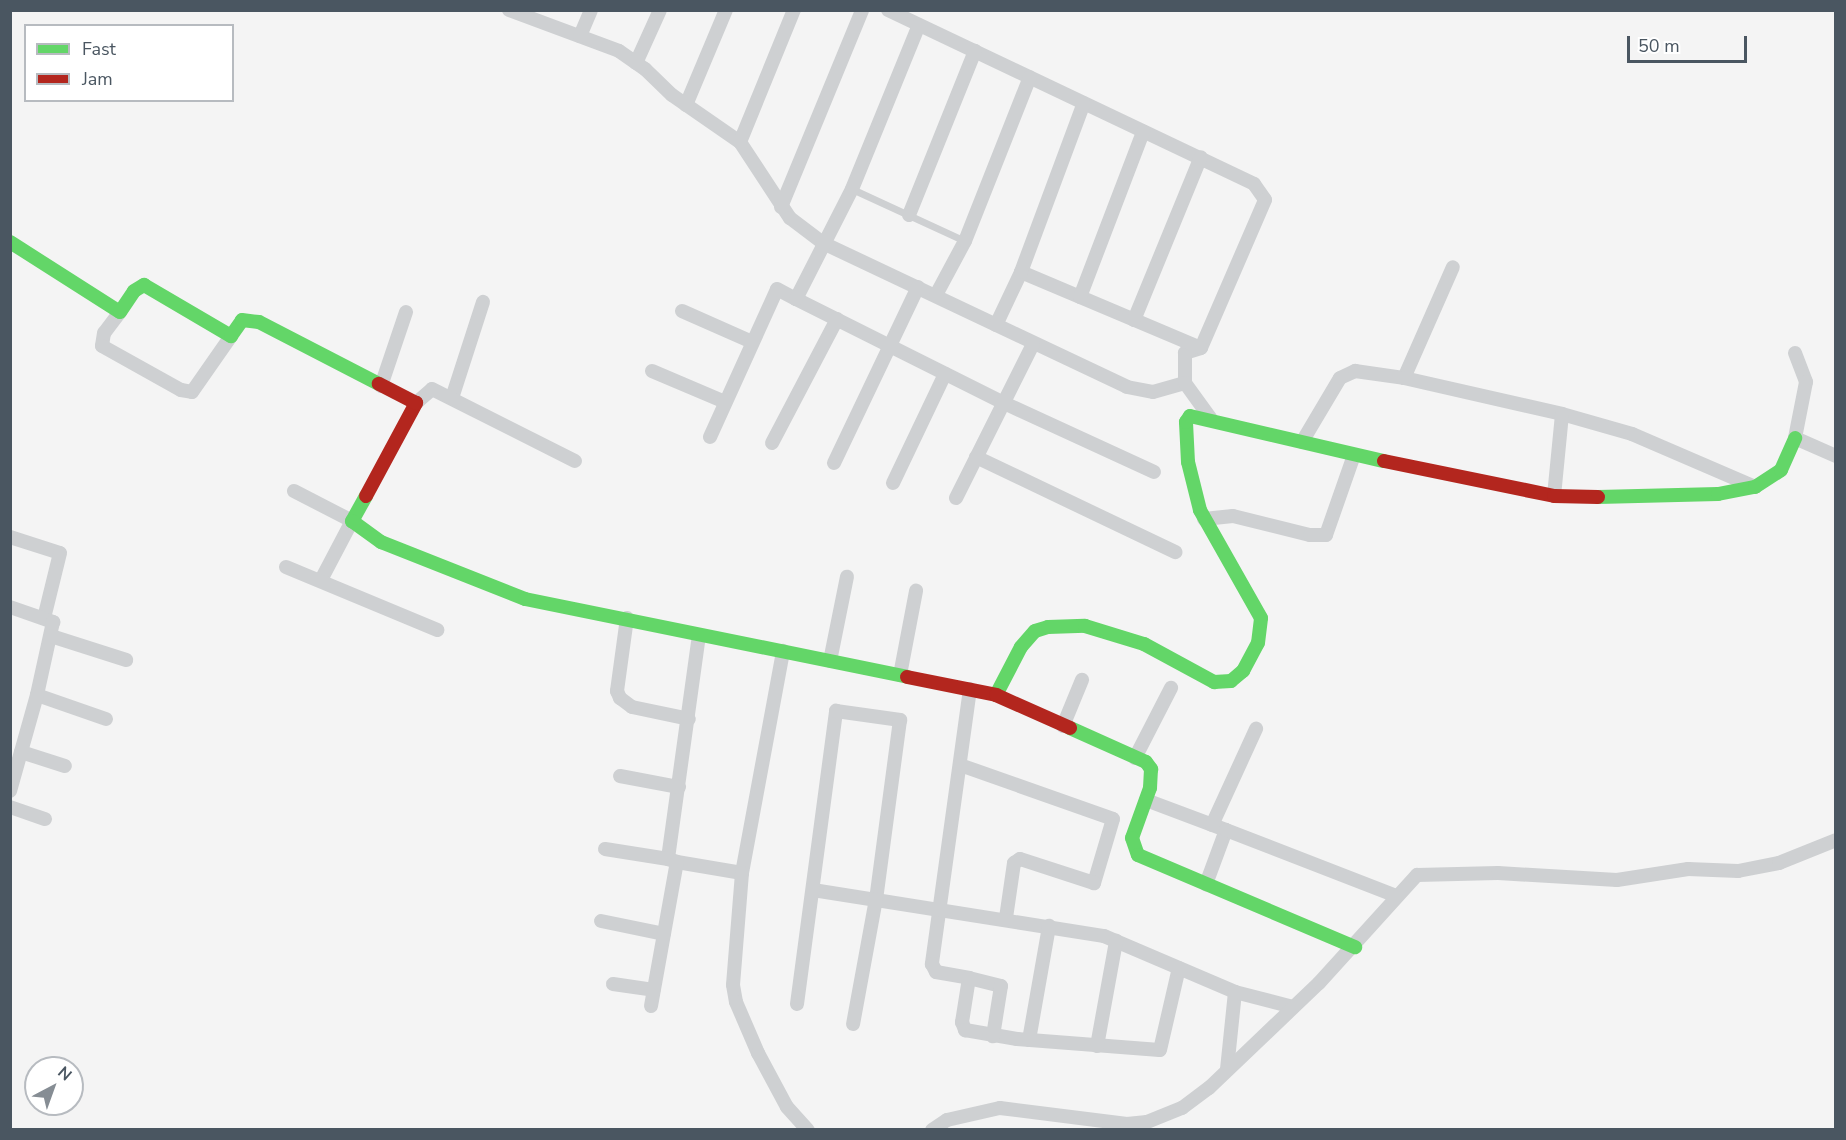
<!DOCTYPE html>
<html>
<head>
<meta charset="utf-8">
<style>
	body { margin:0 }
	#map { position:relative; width:1846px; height:1140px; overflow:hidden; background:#f4f4f4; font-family:"Nunito Sans",sans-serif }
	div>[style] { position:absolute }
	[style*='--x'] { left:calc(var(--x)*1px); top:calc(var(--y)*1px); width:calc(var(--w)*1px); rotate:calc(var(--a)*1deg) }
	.lane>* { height:7px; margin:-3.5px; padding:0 3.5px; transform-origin:3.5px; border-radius:3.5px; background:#ced0d2 }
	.street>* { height:14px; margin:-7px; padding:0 7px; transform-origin:7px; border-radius:7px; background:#ced0d2 }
	.fast>* { height:14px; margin:-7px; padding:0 7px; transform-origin:7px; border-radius:7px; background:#63d668 }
	.jam>* { height:14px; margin:-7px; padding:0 7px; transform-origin:7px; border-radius:7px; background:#b3261e }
	span { translate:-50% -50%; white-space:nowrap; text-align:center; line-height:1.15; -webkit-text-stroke:4.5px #fff; paint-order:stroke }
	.frame { position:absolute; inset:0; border:12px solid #4a5661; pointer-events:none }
	.legend { position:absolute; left:24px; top:24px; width:210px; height:78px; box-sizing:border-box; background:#fff; border:2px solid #b7bbc0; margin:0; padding:8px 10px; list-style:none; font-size:18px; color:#4a5661 }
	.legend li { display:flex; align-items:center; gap:12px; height:30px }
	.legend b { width:30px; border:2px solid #b7bbc0 }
	.north { position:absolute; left:24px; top:1056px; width:60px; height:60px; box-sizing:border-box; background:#fff; border:2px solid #b7bbc0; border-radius:50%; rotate:41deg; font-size:16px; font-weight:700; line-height:24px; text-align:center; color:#4a5661 }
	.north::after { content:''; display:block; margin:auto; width:21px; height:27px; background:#868d94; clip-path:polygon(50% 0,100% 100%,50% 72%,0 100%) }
	.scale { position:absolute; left:1627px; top:36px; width:120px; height:27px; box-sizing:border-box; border:3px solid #4a5661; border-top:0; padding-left:8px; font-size:18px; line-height:21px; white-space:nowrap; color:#4a5661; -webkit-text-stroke:4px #fff; paint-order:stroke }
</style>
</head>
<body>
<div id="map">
	<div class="lane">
		<i style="--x:852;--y:189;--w:124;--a:24.7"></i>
	</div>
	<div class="street">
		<i style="--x:509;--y:10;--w:117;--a:20.4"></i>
		<i style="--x:619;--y:51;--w:32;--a:35"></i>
		<i style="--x:645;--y:69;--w:37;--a:44"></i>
		<i style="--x:672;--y:95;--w:83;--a:34.7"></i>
		<i style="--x:740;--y:142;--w:91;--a:56.7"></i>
		<i style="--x:790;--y:218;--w:41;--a:37.1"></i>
		<i style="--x:823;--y:243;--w:336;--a:25.3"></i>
		<i style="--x:1127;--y:387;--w:26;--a:11"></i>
		<i style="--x:1153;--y:392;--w:33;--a:-16"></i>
		<i style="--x:888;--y:10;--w:405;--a:25.4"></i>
		<i style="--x:1254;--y:184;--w:19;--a:55"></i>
		<i style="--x:1265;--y:200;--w:161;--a:113.4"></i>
		<i style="--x:1201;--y:348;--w:17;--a:163"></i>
		<i style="--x:1185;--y:353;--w:30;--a:90"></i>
		<i style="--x:1185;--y:383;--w:44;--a:54.2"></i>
		<i style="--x:580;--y:36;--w:28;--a:-67"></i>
		<i style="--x:636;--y:63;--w:58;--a:-65.6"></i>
		<i style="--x:686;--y:105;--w:103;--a:-67.2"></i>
		<i style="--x:740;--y:142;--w:143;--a:-67.8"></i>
		<i style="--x:781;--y:207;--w:213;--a:-67.6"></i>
		<i style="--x:909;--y:215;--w:177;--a:-68.1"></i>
		<i style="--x:1021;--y:272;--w:195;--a:22.9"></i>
		<i style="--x:936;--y:295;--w:61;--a:-61.8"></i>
		<i style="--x:965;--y:241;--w:176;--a:-68.4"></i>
		<i style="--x:1080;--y:297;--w:177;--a:-69.1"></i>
		<i style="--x:796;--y:299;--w:233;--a:26.6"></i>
		<i style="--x:1004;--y:403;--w:165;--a:24.7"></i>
		<i style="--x:682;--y:311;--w:77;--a:23.9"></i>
		<i style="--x:120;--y:312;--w:26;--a:127"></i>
		<i style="--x:104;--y:333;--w:13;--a:99"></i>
		<i style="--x:102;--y:346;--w:90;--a:29.1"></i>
		<i style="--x:181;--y:390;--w:11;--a:10"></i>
		<i style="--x:192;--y:392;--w:68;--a:-55.1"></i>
		<i style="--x:1134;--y:320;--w:176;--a:-67.7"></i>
		<i style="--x:996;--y:325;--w:59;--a:-64.7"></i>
		<i style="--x:1021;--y:272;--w:180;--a:-69.6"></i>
		<i style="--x:1795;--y:353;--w:31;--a:69"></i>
		<i style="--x:1806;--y:382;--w:57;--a:101.1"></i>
		<i style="--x:1795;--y:438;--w:45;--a:23.7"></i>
		<i style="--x:652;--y:371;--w:79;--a:23"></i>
		<i style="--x:1404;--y:378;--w:121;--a:-66.2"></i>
		<i style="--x:381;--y:386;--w:78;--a:-71.3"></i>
		<i style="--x:452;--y:398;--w:101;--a:-72.1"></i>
		<i style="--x:416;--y:403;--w:21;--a:-41"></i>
		<i style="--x:432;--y:389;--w:160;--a:26.7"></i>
		<i style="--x:710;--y:437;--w:162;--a:-65.6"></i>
		<i style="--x:777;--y:289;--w:21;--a:28"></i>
		<i style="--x:796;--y:299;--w:123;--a:-63"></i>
		<i style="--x:852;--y:189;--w:177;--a:-67.8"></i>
		<i style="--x:1302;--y:442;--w:74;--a:-59.3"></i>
		<i style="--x:1340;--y:378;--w:17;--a:-25"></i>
		<i style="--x:1355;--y:371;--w:49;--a:8.1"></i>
		<i style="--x:1404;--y:378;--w:162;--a:12.8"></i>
		<i style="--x:1562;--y:414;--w:73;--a:15.9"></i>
		<i style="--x:1632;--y:434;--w:134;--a:23.3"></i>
		<i style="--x:772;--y:443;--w:140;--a:-62.3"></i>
		<i style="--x:976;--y:457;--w:221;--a:25.5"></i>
		<i style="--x:834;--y:463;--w:195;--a:-64.5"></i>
		<i style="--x:893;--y:483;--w:121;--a:-64.5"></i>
		<i style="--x:294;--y:491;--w:65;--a:27.3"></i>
		<i style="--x:352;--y:521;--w:67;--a:117.7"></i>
		<i style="--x:1554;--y:496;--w:82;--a:-84.4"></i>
		<i style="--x:956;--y:498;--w:172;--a:-63.4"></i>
		<i style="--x:1204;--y:519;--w:29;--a:-6"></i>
		<i style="--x:1233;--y:516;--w:79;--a:13.9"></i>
		<i style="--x:1310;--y:535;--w:16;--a:0"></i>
		<i style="--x:1326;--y:535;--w:85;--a:-70.7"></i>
		<i style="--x:10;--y:537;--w:52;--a:17.7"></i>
		<i style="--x:60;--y:553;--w:67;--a:103.8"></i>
		<i style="--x:286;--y:567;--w:164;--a:22.6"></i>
		<i style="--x:10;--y:607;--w:46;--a:19.2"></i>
		<i style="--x:53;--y:622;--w:75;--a:102.4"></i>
		<i style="--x:37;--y:695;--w:73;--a:19.2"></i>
		<i style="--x:627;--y:618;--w:74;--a:97.8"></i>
		<i style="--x:617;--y:691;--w:8;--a:67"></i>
		<i style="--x:620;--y:698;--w:15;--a:37"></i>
		<i style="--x:632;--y:707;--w:58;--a:11.9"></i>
		<i style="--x:699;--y:635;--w:226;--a:97.9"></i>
		<i style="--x:668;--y:859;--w:9;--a:18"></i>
		<i style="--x:677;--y:862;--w:66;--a:9.6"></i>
		<i style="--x:742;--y:873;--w:226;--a:-79.5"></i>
		<i style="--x:51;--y:636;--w:79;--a:17.7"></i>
		<i style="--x:830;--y:661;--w:86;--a:-78.6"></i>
		<i style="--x:900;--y:675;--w:86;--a:-79.2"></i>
		<i style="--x:970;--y:689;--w:278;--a:97.9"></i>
		<i style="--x:932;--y:964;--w:9;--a:63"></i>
		<i style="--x:936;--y:972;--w:34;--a:10"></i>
		<i style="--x:969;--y:978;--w:45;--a:99"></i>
		<i style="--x:962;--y:1022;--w:9;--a:69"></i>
		<i style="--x:965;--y:1030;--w:53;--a:9.8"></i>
		<i style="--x:1017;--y:1039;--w:143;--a:4.4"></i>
		<i style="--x:1160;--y:1050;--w:84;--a:-77"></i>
		<i style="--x:1063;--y:726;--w:50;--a:-67.6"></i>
		<i style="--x:21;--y:752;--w:46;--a:17.7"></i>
		<i style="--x:1135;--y:758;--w:79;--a:-62.8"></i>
		<i style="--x:960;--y:765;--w:162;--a:19.4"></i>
		<i style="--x:1113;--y:819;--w:67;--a:106.5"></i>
		<i style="--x:1094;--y:883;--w:78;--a:-162"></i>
		<i style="--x:1020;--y:859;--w:7;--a:146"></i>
		<i style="--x:1014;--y:863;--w:56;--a:98.3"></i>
		<i style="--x:620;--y:776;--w:60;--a:10.6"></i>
		<i style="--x:10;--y:791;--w:100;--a:-74.3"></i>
		<i style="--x:1146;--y:800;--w:85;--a:20.6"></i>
		<i style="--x:1226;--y:830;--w:58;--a:110.3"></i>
		<i style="--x:10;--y:807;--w:37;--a:19"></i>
		<i style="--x:1212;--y:825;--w:106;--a:-65.4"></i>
		<i style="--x:1226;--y:830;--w:182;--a:21.2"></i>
		<i style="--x:605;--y:849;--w:64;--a:9"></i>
		<i style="--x:742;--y:873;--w:112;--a:94.6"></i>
		<i style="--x:733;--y:985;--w:17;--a:80"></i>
		<i style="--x:736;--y:1002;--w:56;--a:66.7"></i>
		<i style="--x:758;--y:1053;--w:61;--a:61.8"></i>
		<i style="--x:787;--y:1107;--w:31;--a:48"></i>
		<i style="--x:813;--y:890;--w:295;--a:9"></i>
		<i style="--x:1104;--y:936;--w:142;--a:23.1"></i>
		<i style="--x:1235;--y:992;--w:77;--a:95.9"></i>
		<i style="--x:601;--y:921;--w:64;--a:11.7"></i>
		<i style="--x:969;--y:978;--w:33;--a:14"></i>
		<i style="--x:1001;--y:986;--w:51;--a:99.1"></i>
		<i style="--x:613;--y:984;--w:41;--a:8.3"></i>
		<i style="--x:1235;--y:992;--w:60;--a:14.5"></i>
		<i style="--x:797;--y:1004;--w:296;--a:-82.4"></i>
		<i style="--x:836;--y:711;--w:65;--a:8"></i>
		<i style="--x:900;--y:720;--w:181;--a:97.6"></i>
		<i style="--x:876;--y:899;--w:127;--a:100.4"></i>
		<i style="--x:651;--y:1006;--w:146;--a:-79.8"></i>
		<i style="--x:1029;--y:1040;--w:116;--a:-80"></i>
		<i style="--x:1097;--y:1046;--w:107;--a:-79.7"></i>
		<i style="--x:932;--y:1130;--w:18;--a:-34"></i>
		<i style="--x:947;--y:1120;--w:54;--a:-12.8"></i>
		<i style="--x:1000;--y:1108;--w:128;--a:7.2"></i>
		<i style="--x:1127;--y:1124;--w:20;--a:-6"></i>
		<i style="--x:1147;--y:1122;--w:38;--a:-22"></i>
		<i style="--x:1182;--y:1108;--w:34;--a:-37"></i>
		<i style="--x:1209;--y:1088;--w:152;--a:-43.7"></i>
		<i style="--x:1319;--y:983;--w:146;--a:-47.8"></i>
		<i style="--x:1417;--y:875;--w:81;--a:-1.4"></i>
		<i style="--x:1498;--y:873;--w:119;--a:3.4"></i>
		<i style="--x:1617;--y:880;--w:72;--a:-8.8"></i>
		<i style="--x:1688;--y:869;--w:50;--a:2.3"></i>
		<i style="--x:1738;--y:871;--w:42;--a:-11"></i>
		<i style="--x:1779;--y:863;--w:61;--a:-22"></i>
	</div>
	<div class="fast">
		<i style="--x:10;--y:242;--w:130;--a:32.5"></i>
		<i style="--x:120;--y:312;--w:25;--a:-56"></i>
		<i style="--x:134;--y:291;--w:12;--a:-31"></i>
		<i style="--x:144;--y:285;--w:101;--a:30.4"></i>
		<i style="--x:231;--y:336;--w:19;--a:-55"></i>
		<i style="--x:242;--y:320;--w:17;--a:7"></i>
		<i style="--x:259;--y:322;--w:135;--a:27.3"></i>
		<i style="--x:366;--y:496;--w:29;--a:119"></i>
		<i style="--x:352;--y:521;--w:36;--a:36"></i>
		<i style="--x:381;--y:542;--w:155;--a:21.6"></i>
		<i style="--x:525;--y:599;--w:390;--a:11.5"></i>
		<i style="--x:1598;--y:497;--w:120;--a:-1.4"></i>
		<i style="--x:1718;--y:494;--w:38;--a:-11"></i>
		<i style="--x:1755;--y:487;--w:31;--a:-33"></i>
		<i style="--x:1781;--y:470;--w:35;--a:-66"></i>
		<i style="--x:996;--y:695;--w:54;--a:-62.5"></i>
		<i style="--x:1021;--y:647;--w:21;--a:-49"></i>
		<i style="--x:1035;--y:631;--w:14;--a:-17"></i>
		<i style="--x:1048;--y:627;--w:37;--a:-2"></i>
		<i style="--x:1085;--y:626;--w:62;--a:17"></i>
		<i style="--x:1144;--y:644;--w:80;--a:28.5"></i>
		<i style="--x:1214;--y:682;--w:17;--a:-3"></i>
		<i style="--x:1231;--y:681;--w:16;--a:-40"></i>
		<i style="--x:1243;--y:671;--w:32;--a:-62"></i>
		<i style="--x:1258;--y:643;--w:25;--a:-83"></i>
		<i style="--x:1261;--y:618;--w:124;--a:-119.5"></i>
		<i style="--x:1200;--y:510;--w:49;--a:-104"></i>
		<i style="--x:1188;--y:462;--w:40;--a:-92.9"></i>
		<i style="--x:1186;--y:422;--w:7;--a:-56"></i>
		<i style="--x:1190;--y:416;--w:199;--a:13.1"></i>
		<i style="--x:1070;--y:728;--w:83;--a:24.1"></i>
		<i style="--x:1146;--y:762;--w:9;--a:54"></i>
		<i style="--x:1151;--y:769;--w:19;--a:93"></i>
		<i style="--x:1150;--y:788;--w:53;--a:109.8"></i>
		<i style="--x:1132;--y:838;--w:18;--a:71"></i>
		<i style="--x:1138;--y:855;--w:236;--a:23"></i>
	</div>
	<div class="jam">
		<i style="--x:1384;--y:461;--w:174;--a:11.6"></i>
		<i style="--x:1554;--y:496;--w:44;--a:1.3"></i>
		<i style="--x:366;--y:496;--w:106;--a:-61.7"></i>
		<i style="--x:416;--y:403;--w:42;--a:-152.8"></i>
		<i style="--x:907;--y:677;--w:91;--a:11.4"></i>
		<i style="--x:996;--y:695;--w:81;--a:24"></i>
	</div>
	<div class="frame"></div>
	<ul class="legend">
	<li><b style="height:8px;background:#63d668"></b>Fast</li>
	<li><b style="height:8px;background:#b3261e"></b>Jam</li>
	</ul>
	<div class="north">N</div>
	<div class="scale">50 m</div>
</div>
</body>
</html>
